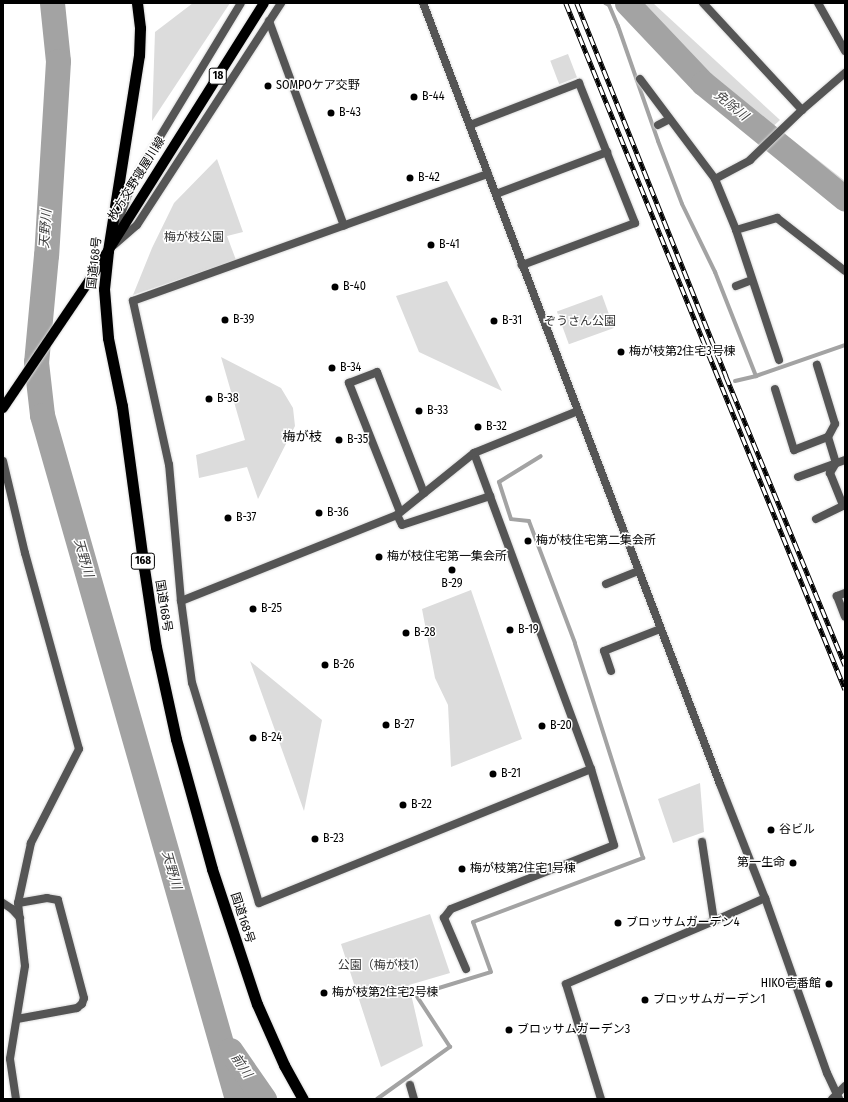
<!DOCTYPE html>
<html>
<head>
<meta charset="utf-8">
<style>
	body { margin:0 }
	#map { position:relative; width:848px; height:1102px; overflow:hidden; background:#fff; font-family:"Fira Sans Condensed","Noto Sans JP",sans-serif }
	div>[style] { position:absolute }
	[style*='--x'] { left:calc(var(--x)*1px); top:calc(var(--y)*1px); width:calc(var(--w)*1px); rotate:calc(var(--a)*1deg) }
	.green>* { inset:0; background:#dcdcdc; transform-origin:0 0 }
	.stream>* { height:4px; margin:-2px; padding:0 2px; transform-origin:2px; border-radius:2px; background:#a3a3a3 }
	.river>* { height:25px; margin:-12.5px; padding:0 12.5px; transform-origin:12.5px; border-radius:12.5px; background:#a3a3a3 }
	.roads { filter:drop-shadow(0 0 1px #dbdbdb) drop-shadow(0 0 1px #dbdbdb) }
	.minor>* { height:8px; margin:-4px; padding:0 4px; transform-origin:4px; border-radius:4px; background:#555 }
	.tertiary>* { height:8px; margin:-4px; padding:0 4px; transform-origin:4px; border-radius:4px; background:#555 }
	.primary>* { height:10px; margin:-5px; padding:0 5px; transform-origin:5px; border-radius:5px; background:#000 }
	.trunk>* { height:11px; margin:-5.5px; padding:0 5.5px; transform-origin:5.5px; border-radius:5.5px; background:#000 }
	.rail>* { height:4.5px; margin-top:-2.25px; transform-origin:0; background:repeating-linear-gradient(90deg,#fff 0 9px,#000 0 18px); box-sizing:border-box; border-block:1px solid #000 }
	.dots>* { width:11px; height:11px; translate:-50% -50%; box-sizing:border-box; border:2px solid #fff; border-radius:50% }
	span { translate:-50% -50%; white-space:nowrap; text-align:center; line-height:1.15; -webkit-text-stroke:3px #fff; paint-order:stroke }
	.shield-label span { padding:1px 3px; background:#fff; border:1px solid; border-radius:3px; -webkit-text-stroke-width:0 }
	.shield-label { font-size:11px; color:#000; font-weight:700 }
	.poi-label { font-size:12px; color:#000 }
	.left { translate:0 -50%; text-align:left }
	.right { translate:-100% -50%; text-align:right }
	.street-label { font-size:12px; color:#000 }
	.park-label { font-size:12px; color:#333 }
	.water-label { font-size:13px; color:#444; font-style:italic }
	.neighbourhood-label { font-size:13px; color:#000 }
	.frame { position:absolute; inset:0; border:4px solid #000; pointer-events:none }
</style>
</head>
<body>
<div id="map">
	<div class="green">
		<i style="clip-path:polygon(193px 3px,230px 3px,152px 121px,155px 32px)"></i>
		<i style="clip-path:polygon(631px 3px,653px 3px,780px 120px,766px 133px,707px 82px)"></i>
		<i style="left:568px;top:54px;width:25px;height:19px;rotate:69deg"></i>
		<i style="clip-path:polygon(790px 138px,845px 181px,845px 197px,782px 145px)"></i>
		<i style="clip-path:polygon(217px 159px,243px 232px,227px 236px,236px 260px,133px 295px,152px 248px,174px 203px)"></i>
		<i style="clip-path:polygon(447px 281px,502px 391px,419px 352px,396px 296px)"></i>
		<i style="left:602px;top:295px;width:35px;height:48px;rotate:70deg"></i>
		<i style="clip-path:polygon(221px 357px,281px 388px,293px 408px,295px 426px,258px 499px,247px 467px,199px 478px,196px 455px,245px 440px)"></i>
		<i style="clip-path:polygon(471px 590px,522px 739px,451px 767px,448px 705px,435px 678px,422px 609px)"></i>
		<i style="clip-path:polygon(250px 661px,322px 720px,304px 811px)"></i>
		<i style="clip-path:polygon(700px 783px,704px 832px,673px 843px,658px 799px)"></i>
		<i style="clip-path:polygon(430px 914px,450px 973px,409px 985px,423px 1046px,381px 1067px,341px 944px)"></i>
	</div>
	<div class="stream">
		<i style="--x:605;--y:3;--w:4;--a:27"></i>
		<i style="--x:609;--y:5;--w:23;--a:67"></i>
		<i style="--x:618;--y:26;--w:122;--a:70.8"></i>
		<i style="--x:658;--y:141;--w:67;--a:69.1"></i>
		<i style="--x:682;--y:204;--w:76;--a:64.1"></i>
		<i style="--x:715;--y:272;--w:112;--a:68.5"></i>
		<i style="--x:735;--y:381;--w:22;--a:-13"></i>
		<i style="--x:756;--y:376;--w:94;--a:-19.2"></i>
		<i style="--x:377;--y:1099;--w:90;--a:-35.5"></i>
		<i style="--x:450;--y:1047;--w:62;--a:-123.2"></i>
		<i style="--x:416;--y:995;--w:78;--a:-17"></i>
		<i style="--x:491;--y:972;--w:53;--a:-109.8"></i>
		<i style="--x:473;--y:922;--w:182;--a:-20.6"></i>
		<i style="--x:643;--y:858;--w:225;--a:-107.6"></i>
		<i style="--x:575;--y:643;--w:130;--a:-110.7"></i>
		<i style="--x:529;--y:521;--w:18;--a:-174"></i>
		<i style="--x:511;--y:519;--w:39;--a:-108"></i>
		<i style="--x:499;--y:482;--w:49;--a:-31.8"></i>
	</div>
	<div class="river">
		<i style="--x:52;--y:3;--w:58;--a:84.1"></i>
		<i style="--x:58;--y:61;--w:194;--a:93.5"></i>
		<i style="--x:46;--y:255;--w:107;--a:95.3"></i>
		<i style="--x:36;--y:362;--w:53;--a:83.5"></i>
		<i style="--x:42;--y:415;--w:711;--a:74.09"></i>
		<i style="--x:627;--y:3;--w:110;--a:46.5"></i>
		<i style="--x:703;--y:83;--w:183;--a:39.2"></i>
		<i style="--x:230;--y:1050;--w:60;--a:55.2"></i>
	</div>
	<div class="roads">
		<div class="minor">
			<i style="--x:703;--y:3;--w:146;--a:47.2"></i>
			<i style="--x:818;--y:3;--w:55;--a:60.6"></i>
			<i style="--x:269;--y:21;--w:218;--a:69.9"></i>
			<i style="--x:640;--y:79;--w:125;--a:53.1"></i>
			<i style="--x:715;--y:179;--w:55;--a:67.6"></i>
			<i style="--x:736;--y:230;--w:137;--a:71.7"></i>
			<i style="--x:470;--y:125;--w:117;--a:-21.1"></i>
			<i style="--x:579;--y:83;--w:151;--a:68.2"></i>
			<i style="--x:635;--y:223;--w:121;--a:159.6"></i>
			<i style="--x:658;--y:125;--w:13;--a:-27"></i>
			<i style="--x:715;--y:179;--w:40;--a:-28"></i>
			<i style="--x:750;--y:160;--w:72;--a:-43.9"></i>
			<i style="--x:802;--y:110;--w:57;--a:-40.7"></i>
			<i style="--x:496;--y:194;--w:119;--a:-20.7"></i>
			<i style="--x:736;--y:230;--w:43;--a:-16.3"></i>
			<i style="--x:777;--y:218;--w:86;--a:37.9"></i>
			<i style="--x:115;--y:231;--w:51;--a:-70.5"></i>
			<i style="--x:132;--y:183;--w:210;--a:-58.8"></i>
			<i style="--x:114;--y:245;--w:30;--a:-41"></i>
			<i style="--x:137;--y:225;--w:265;--a:-57"></i>
			<i style="--x:736;--y:286;--w:17;--a:-21"></i>
			<i style="--x:775;--y:389;--w:64;--a:72.7"></i>
			<i style="--x:794;--y:450;--w:36;--a:-21"></i>
			<i style="--x:828;--y:437;--w:15;--a:-62"></i>
			<i style="--x:835;--y:424;--w:62;--a:-107"></i>
			<i style="--x:828;--y:437;--w:27;--a:73"></i>
			<i style="--x:836;--y:463;--w:12;--a:121"></i>
			<i style="--x:830;--y:473;--w:35;--a:68"></i>
			<i style="--x:843;--y:506;--w:2;--a:0"></i>
			<i style="--x:474;--y:453;--w:337;--a:69.7"></i>
			<i style="--x:591;--y:769;--w:358;--a:158"></i>
			<i style="--x:259;--y:903;--w:230;--a:-106.9"></i>
			<i style="--x:192;--y:683;--w:83;--a:-97.6"></i>
			<i style="--x:181;--y:601;--w:137;--a:-95"></i>
			<i style="--x:169;--y:465;--w:168;--a:-102.4"></i>
			<i style="--x:133;--y:301;--w:377;--a:-19.7"></i>
			<i style="--x:3;--y:461;--w:95;--a:76.6"></i>
			<i style="--x:25;--y:553;--w:203;--a:74.6"></i>
			<i style="--x:79;--y:749;--w:106;--a:117.1"></i>
			<i style="--x:31;--y:843;--w:61;--a:102.2"></i>
			<i style="--x:18;--y:903;--w:63;--a:83.7"></i>
			<i style="--x:25;--y:966;--w:94;--a:99.2"></i>
			<i style="--x:10;--y:1059;--w:40;--a:81.5"></i>
			<i style="--x:798;--y:477;--w:50;--a:-19.9"></i>
			<i style="--x:400;--y:512;--w:139;--a:-111.6"></i>
			<i style="--x:349;--y:383;--w:30;--a:-21"></i>
			<i style="--x:377;--y:372;--w:130;--a:68.8"></i>
			<i style="--x:397;--y:515;--w:11;--a:63"></i>
			<i style="--x:402;--y:525;--w:93;--a:-18.2"></i>
			<i style="--x:816;--y:519;--w:30;--a:-26"></i>
			<i style="--x:606;--y:584;--w:35;--a:-22"></i>
			<i style="--x:845;--y:593;--w:9;--a:159"></i>
			<i style="--x:837;--y:596;--w:22;--a:69"></i>
			<i style="--x:181;--y:601;--w:232;--a:-21.7"></i>
			<i style="--x:397;--y:515;--w:99;--a:-38.8"></i>
			<i style="--x:474;--y:453;--w:112;--a:-22"></i>
			<i style="--x:611;--y:671;--w:21;--a:-109"></i>
			<i style="--x:604;--y:651;--w:60;--a:-21.4"></i>
			<i style="--x:3;--y:903;--w:11;--a:34"></i>
			<i style="--x:12;--y:909;--w:12;--a:48"></i>
			<i style="--x:714;--y:921;--w:56;--a:-24.3"></i>
			<i style="--x:466;--y:969;--w:56;--a:-113.3"></i>
			<i style="--x:444;--y:918;--w:11;--a:-52"></i>
			<i style="--x:451;--y:909;--w:175;--a:-21.4"></i>
			<i style="--x:614;--y:845;--w:79;--a:-106.8"></i>
			<i style="--x:17;--y:1019;--w:61;--a:-10.4"></i>
			<i style="--x:77;--y:1008;--w:6;--a:-39"></i>
			<i style="--x:82;--y:1004;--w:6;--a:-72"></i>
			<i style="--x:84;--y:998;--w:101;--a:-104.9"></i>
			<i style="--x:58;--y:900;--w:11;--a:-170"></i>
			<i style="--x:47;--y:898;--w:29;--a:170"></i>
			<i style="--x:410;--y:1085;--w:15;--a:74"></i>
			<i style="--x:601;--y:1099;--w:120;--a:-106.9"></i>
			<i style="--x:566;--y:984;--w:161;--a:-23.1"></i>
			<i style="--x:714;--y:921;--w:80;--a:-98.6"></i>
		</div>
		<div class="tertiary">
			<i style="--x:423;--y:3;--w:836;--a:69.18"></i>
			<i style="--x:720;--y:784;--w:123;--a:68.5"></i>
			<i style="--x:765;--y:898;--w:186;--a:70.5"></i>
			<i style="--x:827;--y:1073;--w:29;--a:65"></i>
			<i style="--x:832;--y:1099;--w:18;--a:-45"></i>
		</div>
		<div class="primary">
			<i style="--x:3;--y:408;--w:153;--a:-55.9"></i>
			<i style="--x:89;--y:281;--w:328;--a:-57.8"></i>
		</div>
		<div class="trunk">
			<i style="--x:137;--y:3;--w:25;--a:83"></i>
			<i style="--x:140;--y:28;--w:27;--a:92"></i>
			<i style="--x:139;--y:55;--w:198;--a:99"></i>
			<i style="--x:108;--y:251;--w:38;--a:96"></i>
			<i style="--x:104;--y:289;--w:49;--a:85.3"></i>
			<i style="--x:108;--y:338;--w:69;--a:78.4"></i>
			<i style="--x:122;--y:406;--w:163;--a:82.3"></i>
			<i style="--x:144;--y:568;--w:80;--a:81.4"></i>
			<i style="--x:156;--y:647;--w:94;--a:77.7"></i>
			<i style="--x:176;--y:739;--w:135;--a:74.5"></i>
			<i style="--x:212;--y:869;--w:142;--a:71.6"></i>
			<i style="--x:257;--y:1004;--w:67;--a:66.1"></i>
			<i style="--x:284;--y:1065;--w:39;--a:61"></i>
		</div>
	</div>
	<div class="rail">
		<i style="--x:566;--y:3;--w:741;--a:67.87"></i>
		<i style="--x:577;--y:3;--w:402;--a:68.2"></i>
		<i style="--x:726;--y:376;--w:313;--a:67.6"></i>
	</div>
	<div class="dots">
		<i style="left:268px;top:86px;background:#000"></i>
		<i style="left:414px;top:97px;background:#000"></i>
		<i style="left:331px;top:113px;background:#000"></i>
		<i style="left:410px;top:178px;background:#000"></i>
		<i style="left:431px;top:245px;background:#000"></i>
		<i style="left:335px;top:287px;background:#000"></i>
		<i style="left:225px;top:320px;background:#000"></i>
		<i style="left:494px;top:321px;background:#000"></i>
		<i style="left:621px;top:352px;background:#000"></i>
		<i style="left:332px;top:368px;background:#000"></i>
		<i style="left:209px;top:399px;background:#000"></i>
		<i style="left:419px;top:411px;background:#000"></i>
		<i style="left:478px;top:427px;background:#000"></i>
		<i style="left:339px;top:440px;background:#000"></i>
		<i style="left:319px;top:513px;background:#000"></i>
		<i style="left:228px;top:518px;background:#000"></i>
		<i style="left:528px;top:541px;background:#000"></i>
		<i style="left:379px;top:557px;background:#000"></i>
		<i style="left:452px;top:570px;background:#000"></i>
		<i style="left:253px;top:609px;background:#000"></i>
		<i style="left:510px;top:630px;background:#000"></i>
		<i style="left:406px;top:633px;background:#000"></i>
		<i style="left:325px;top:665px;background:#000"></i>
		<i style="left:386px;top:725px;background:#000"></i>
		<i style="left:542px;top:726px;background:#000"></i>
		<i style="left:253px;top:738px;background:#000"></i>
		<i style="left:493px;top:774px;background:#000"></i>
		<i style="left:403px;top:805px;background:#000"></i>
		<i style="left:771px;top:830px;background:#000"></i>
		<i style="left:315px;top:839px;background:#000"></i>
		<i style="left:793px;top:863px;background:#000"></i>
		<i style="left:462px;top:869px;background:#000"></i>
		<i style="left:618px;top:923px;background:#000"></i>
		<i style="left:829px;top:984px;background:#000"></i>
		<i style="left:324px;top:993px;background:#000"></i>
		<i style="left:645px;top:1000px;background:#000"></i>
		<i style="left:509px;top:1030px;background:#000"></i>
	</div>
	<div class="shield-label">
		<span style="left:218px;top:76px">18</span>
		<span style="left:143px;top:561px">168</span>
	</div>
	<div class="poi-label">
		<span class="left" style="left:276px;top:86px">SOMPOケア交野</span>
		<span class="left" style="left:422px;top:97px">B-44</span>
		<span class="left" style="left:339px;top:113px">B-43</span>
		<span class="left" style="left:418px;top:178px">B-42</span>
		<span class="left" style="left:439px;top:245px">B-41</span>
		<span class="left" style="left:343px;top:287px">B-40</span>
		<span class="left" style="left:233px;top:320px">B-39</span>
		<span class="left" style="left:502px;top:321px">B-31</span>
		<span class="left" style="left:629px;top:352px">梅が枝第2住宅3号棟</span>
		<span class="left" style="left:340px;top:368px">B-34</span>
		<span class="left" style="left:217px;top:399px">B-38</span>
		<span class="left" style="left:427px;top:411px">B-33</span>
		<span class="left" style="left:486px;top:427px">B-32</span>
		<span class="left" style="left:347px;top:440px">B-35</span>
		<span class="left" style="left:327px;top:513px">B-36</span>
		<span class="left" style="left:236px;top:518px">B-37</span>
		<span class="left" style="left:536px;top:541px">梅が枝住宅第二集会所</span>
		<span class="left" style="left:387px;top:557px">梅が枝住宅第一集会所</span>
		<span style="left:452px;top:584px">B-29</span>
		<span class="left" style="left:261px;top:609px">B-25</span>
		<span class="left" style="left:518px;top:630px">B-19</span>
		<span class="left" style="left:414px;top:633px">B-28</span>
		<span class="left" style="left:333px;top:665px">B-26</span>
		<span class="left" style="left:394px;top:725px">B-27</span>
		<span class="left" style="left:550px;top:726px">B-20</span>
		<span class="left" style="left:261px;top:738px">B-24</span>
		<span class="left" style="left:501px;top:774px">B-21</span>
		<span class="left" style="left:411px;top:805px">B-22</span>
		<span class="left" style="left:779px;top:830px">谷ビル</span>
		<span class="left" style="left:323px;top:839px">B-23</span>
		<span class="right" style="left:785px;top:863px">第一生命</span>
		<span class="left" style="left:470px;top:869px">梅が枝第2住宅1号棟</span>
		<span class="left" style="left:626px;top:923px">ブロッサムガーデン4</span>
		<span class="right" style="left:821px;top:984px">HIKO壱番館</span>
		<span class="left" style="left:332px;top:993px">梅が枝第2住宅2号棟</span>
		<span class="left" style="left:653px;top:1000px">ブロッサムガーデン1</span>
		<span class="left" style="left:517px;top:1030px">ブロッサムガーデン3</span>
	</div>
	<div class="street-label">
		<span style="left:137px;top:179px;rotate:-58deg">枚方交野寝屋川線</span>
		<span style="left:95px;top:263px;rotate:-84deg">国道168号</span>
		<span style="left:163px;top:606px;rotate:81deg">国道168号</span>
		<span style="left:242px;top:918px;rotate:72deg">国道168号</span>
	</div>
	<div class="park-label">
		<span style="left:194px;top:238px">梅が枝公園</span>
		<span style="left:580px;top:322px">ぞうさん公園</span>
		<span style="left:382px;top:966px">公園（梅が枝1）</span>
	</div>
	<div class="water-label">
		<span style="left:731px;top:106px;rotate:39deg">免除川</span>
		<span style="left:46px;top:229px;rotate:-86deg">天野川</span>
		<span style="left:83px;top:558px;rotate:74deg">天野川</span>
		<span style="left:171px;top:870px;rotate:74deg">天野川</span>
		<span style="left:241px;top:1066px;rotate:55deg">前川</span>
	</div>
	<div class="neighbourhood-label">
		<span style="left:302px;top:437px">梅が枝</span>
	</div>
	<div class="frame"></div>
</div>
</body>
</html>
